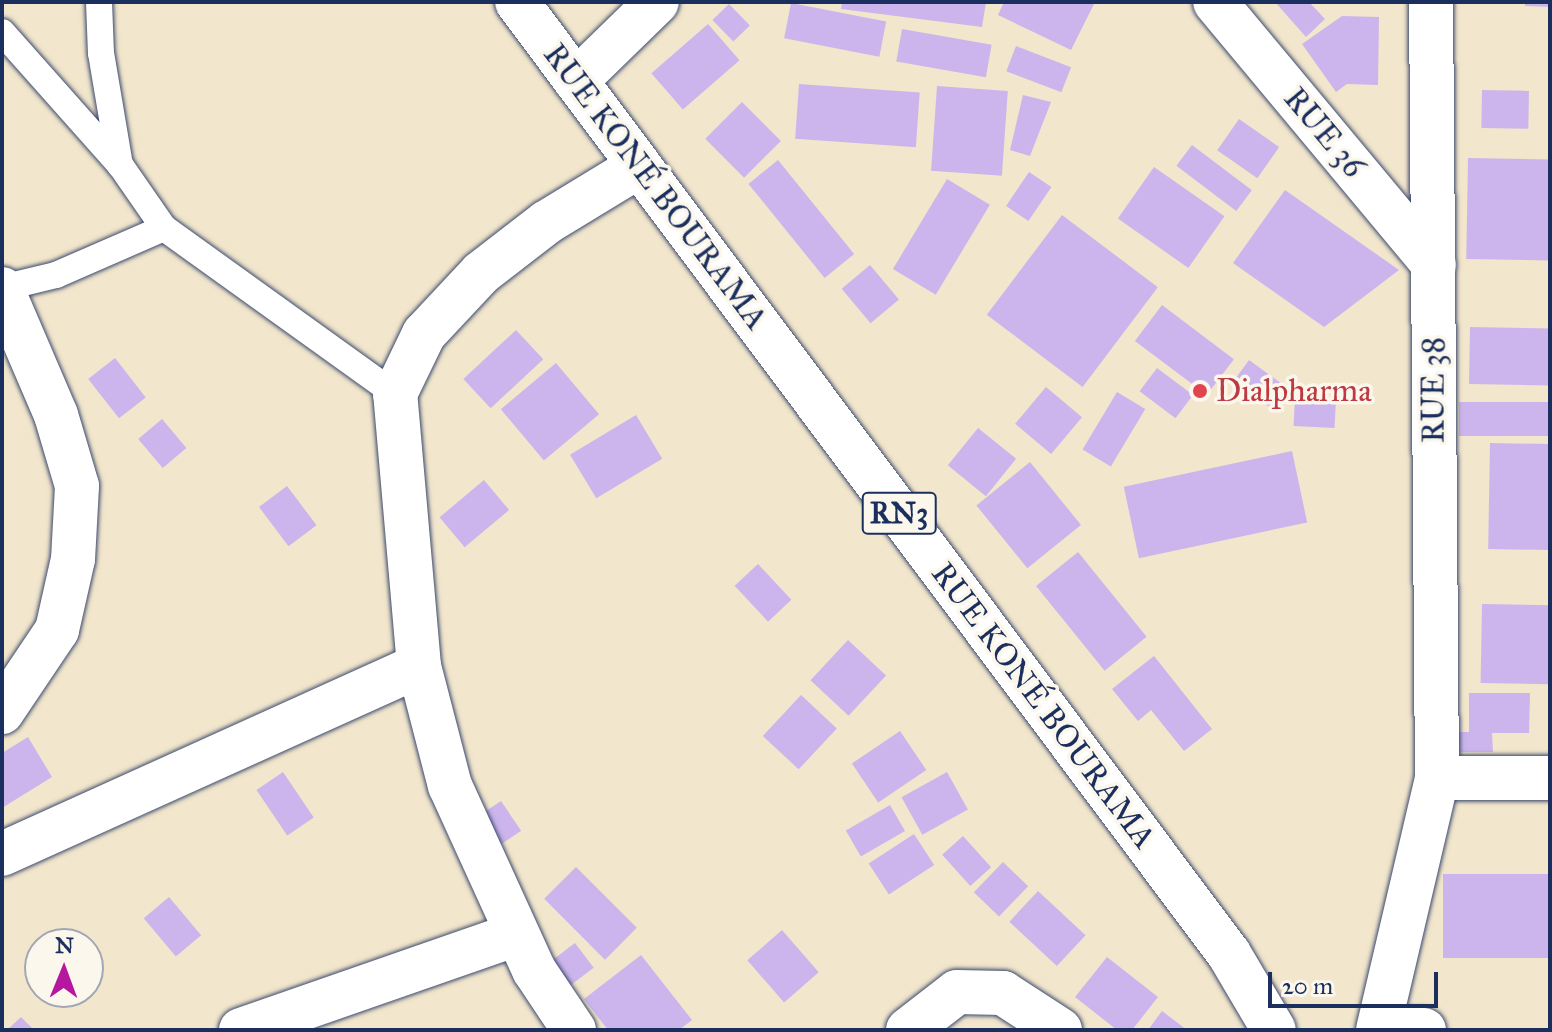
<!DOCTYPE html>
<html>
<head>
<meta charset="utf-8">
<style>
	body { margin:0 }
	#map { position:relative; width:1552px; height:1032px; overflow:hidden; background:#f2e6cc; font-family:"IM FELL Great Primer",serif }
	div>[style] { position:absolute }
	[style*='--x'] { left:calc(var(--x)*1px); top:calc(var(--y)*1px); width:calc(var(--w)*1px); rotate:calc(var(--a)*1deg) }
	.building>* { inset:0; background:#ccb5ec; transform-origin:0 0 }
	.roads { filter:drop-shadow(0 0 2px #3b4a6e) drop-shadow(0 0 2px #3b4a6e) }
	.lane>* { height:26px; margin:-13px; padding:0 13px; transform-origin:13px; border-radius:13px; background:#fff }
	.street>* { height:44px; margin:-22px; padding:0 22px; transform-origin:22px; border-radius:22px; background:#fff }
	.highway>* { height:44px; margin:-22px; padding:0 22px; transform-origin:22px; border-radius:22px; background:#fff }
	.dots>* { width:22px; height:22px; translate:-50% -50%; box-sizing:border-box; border:4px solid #fbf7ec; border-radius:50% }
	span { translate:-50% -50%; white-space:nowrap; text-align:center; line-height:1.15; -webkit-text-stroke:7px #fbf7ec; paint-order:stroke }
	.shield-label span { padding:2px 6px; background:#fbf7ec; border:2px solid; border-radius:6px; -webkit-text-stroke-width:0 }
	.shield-label { font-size:30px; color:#1b2f5e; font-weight:700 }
	.street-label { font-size:32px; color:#1b2f5e }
	.health-label { font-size:32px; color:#be3a42 }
	.left { translate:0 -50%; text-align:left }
	.frame { position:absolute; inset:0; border:4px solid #1b2f5e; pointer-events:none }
	.north { position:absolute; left:24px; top:928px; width:80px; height:80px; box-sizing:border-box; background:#fbf7ec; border:2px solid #a1a7b3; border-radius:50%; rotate:1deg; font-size:22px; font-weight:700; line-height:32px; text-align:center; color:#1b2f5e }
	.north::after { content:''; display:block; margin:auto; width:28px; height:36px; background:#b5179e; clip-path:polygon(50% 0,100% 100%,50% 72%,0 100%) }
	.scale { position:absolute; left:1268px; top:972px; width:170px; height:36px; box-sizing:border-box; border:4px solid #1b2f5e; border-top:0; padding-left:10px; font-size:24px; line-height:28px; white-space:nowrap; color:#1b2f5e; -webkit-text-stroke:6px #fbf7ec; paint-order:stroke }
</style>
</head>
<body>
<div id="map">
	<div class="building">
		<i style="clip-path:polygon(842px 2px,986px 2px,982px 27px,841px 9px)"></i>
		<i style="clip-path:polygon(1004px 2px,1095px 2px,1071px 50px,998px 15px)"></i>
		<i style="clip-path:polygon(1275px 2px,1309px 2px,1325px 19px,1306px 37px)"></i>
		<i style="clip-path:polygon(1525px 2px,1550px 2px,1550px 7px,1525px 6px)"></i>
		<i style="left:791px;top:3px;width:97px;height:36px;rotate:11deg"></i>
		<i style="left:729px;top:4px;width:30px;height:23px;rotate:46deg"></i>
		<i style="clip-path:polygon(1342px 16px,1379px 17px,1378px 85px,1347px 84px,1336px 92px,1302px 44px)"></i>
		<i style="left:708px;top:24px;width:48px;height:75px;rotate:49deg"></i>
		<i style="left:902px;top:29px;width:91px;height:33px;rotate:10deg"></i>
		<i style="left:1016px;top:46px;width:59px;height:27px;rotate:21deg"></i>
		<i style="left:799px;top:84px;width:121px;height:55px;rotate:4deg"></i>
		<i style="left:937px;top:86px;width:71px;height:85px;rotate:4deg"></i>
		<i style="left:1482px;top:90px;width:47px;height:38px;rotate:1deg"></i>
		<i style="clip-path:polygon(1023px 95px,1051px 102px,1030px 156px,1010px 150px)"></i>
		<i style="left:742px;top:102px;width:55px;height:52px;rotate:45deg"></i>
		<i style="left:1239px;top:119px;width:49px;height:38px;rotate:35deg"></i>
		<i style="left:1192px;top:145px;width:75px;height:26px;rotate:37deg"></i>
		<i style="left:1468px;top:158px;width:82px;height:101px;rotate:1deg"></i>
		<i style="left:778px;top:160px;width:121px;height:38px;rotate:51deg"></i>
		<i style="left:1154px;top:167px;width:86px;height:63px;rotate:35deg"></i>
		<i style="left:1029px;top:172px;width:27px;height:41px;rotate:34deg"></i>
		<i style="left:947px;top:179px;width:50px;height:105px;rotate:31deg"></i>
		<i style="clip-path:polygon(1285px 190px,1399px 270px,1324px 327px,1233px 263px)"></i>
		<i style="left:1062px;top:215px;width:120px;height:125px;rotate:37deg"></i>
		<i style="left:870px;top:265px;width:45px;height:37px;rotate:50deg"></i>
		<i style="left:1162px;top:305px;width:90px;height:45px;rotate:37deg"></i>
		<i style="left:1470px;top:327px;width:80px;height:57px;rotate:1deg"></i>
		<i style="left:516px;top:330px;width:40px;height:72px;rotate:47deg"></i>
		<i style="left:115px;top:358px;width:50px;height:34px;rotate:52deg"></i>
		<i style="left:1249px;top:360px;width:52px;height:26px;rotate:36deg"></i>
		<i style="left:556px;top:363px;width:67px;height:72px;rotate:50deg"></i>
		<i style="left:1157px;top:368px;width:45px;height:29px;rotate:37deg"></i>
		<i style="left:1046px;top:387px;width:47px;height:48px;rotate:40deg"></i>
		<i style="left:1117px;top:392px;width:33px;height:67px;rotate:31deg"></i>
		<i style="left:1295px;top:398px;width:41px;height:28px;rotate:3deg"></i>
		<i style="left:1459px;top:402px;width:91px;height:34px"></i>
		<i style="left:636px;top:415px;width:51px;height:77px;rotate:59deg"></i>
		<i style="left:162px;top:419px;width:38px;height:31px;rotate:50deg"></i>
		<i style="left:978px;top:428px;width:49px;height:48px;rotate:39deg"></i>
		<i style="left:1490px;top:443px;width:60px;height:106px;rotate:1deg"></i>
		<i style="left:1292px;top:451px;width:73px;height:172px;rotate:78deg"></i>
		<i style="left:1030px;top:462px;width:81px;height:69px;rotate:51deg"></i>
		<i style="left:484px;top:480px;width:39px;height:58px;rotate:50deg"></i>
		<i style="left:287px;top:486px;width:49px;height:35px;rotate:53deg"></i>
		<i style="left:1078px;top:552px;width:109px;height:54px;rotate:51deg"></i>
		<i style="left:758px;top:564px;width:49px;height:32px;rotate:47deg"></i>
		<i style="left:1482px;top:604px;width:68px;height:79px;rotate:1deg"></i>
		<i style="left:848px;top:640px;width:52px;height:55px;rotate:43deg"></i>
		<i style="clip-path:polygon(1154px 656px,1212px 729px,1184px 751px,1151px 710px,1138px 721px,1112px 689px)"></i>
		<i style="clip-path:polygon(1469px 693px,1530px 693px,1529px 733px,1492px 733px,1493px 752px,1452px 752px,1452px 732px,1469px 732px)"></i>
		<i style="left:801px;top:695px;width:49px;height:56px;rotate:43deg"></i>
		<i style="left:900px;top:731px;width:47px;height:58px;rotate:56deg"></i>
		<i style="clip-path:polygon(28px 737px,52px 777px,2px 808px,2px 753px)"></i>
		<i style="left:283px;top:772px;width:55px;height:32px;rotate:56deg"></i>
		<i style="left:947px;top:772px;width:43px;height:52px;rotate:61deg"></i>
		<i style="left:501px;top:801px;width:36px;height:34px;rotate:56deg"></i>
		<i style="left:890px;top:805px;width:30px;height:51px;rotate:60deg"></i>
		<i style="left:914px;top:834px;width:37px;height:54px;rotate:57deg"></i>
		<i style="left:963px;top:836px;width:42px;height:28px;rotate:48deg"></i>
		<i style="left:1003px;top:862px;width:35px;height:42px;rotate:44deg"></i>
		<i style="left:576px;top:867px;width:86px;height:45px;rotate:45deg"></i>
		<i style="left:1550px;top:874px;width:84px;height:107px;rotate:90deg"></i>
		<i style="left:1038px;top:891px;width:65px;height:42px;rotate:43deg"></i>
		<i style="left:169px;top:897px;width:50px;height:33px;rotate:50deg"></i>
		<i style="left:782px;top:930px;width:56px;height:46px;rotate:49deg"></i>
		<i style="left:575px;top:943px;width:31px;height:31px;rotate:53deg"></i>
		<i style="clip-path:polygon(641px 955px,692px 1020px,679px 1030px,608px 1030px,584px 999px)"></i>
		<i style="clip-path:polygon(1107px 957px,1158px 997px,1132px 1030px,1117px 1030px,1075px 997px)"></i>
		<i style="clip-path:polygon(1162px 1011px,1187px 1030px,1148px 1030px)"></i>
		<i style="clip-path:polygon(21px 1017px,34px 1030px,7px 1030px)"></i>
	</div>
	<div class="roads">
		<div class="lane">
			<i style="--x:99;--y:2;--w:51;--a:87.8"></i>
			<i style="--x:101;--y:53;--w:114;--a:80.4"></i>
			<i style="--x:2;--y:32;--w:179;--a:48.4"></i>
			<i style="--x:121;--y:166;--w:75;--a:55.3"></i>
			<i style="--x:2;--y:288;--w:56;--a:-13.5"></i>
			<i style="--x:56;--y:275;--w:118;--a:-23.5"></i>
			<i style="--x:164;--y:228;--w:284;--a:35.7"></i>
		</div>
		<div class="street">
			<i style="--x:1215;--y:2;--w:342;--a:50.2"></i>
			<i style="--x:576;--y:81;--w:113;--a:-44.3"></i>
			<i style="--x:2;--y:289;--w:137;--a:66.8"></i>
			<i style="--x:56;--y:415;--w:74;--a:73.5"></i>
			<i style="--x:77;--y:486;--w:73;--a:93.1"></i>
			<i style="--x:73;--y:559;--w:73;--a:102.7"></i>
			<i style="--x:57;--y:630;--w:99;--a:123.9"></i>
			<i style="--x:1437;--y:778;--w:113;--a:0"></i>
			<i style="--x:2;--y:854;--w:457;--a:-24.3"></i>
			<i style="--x:1379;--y:1029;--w:45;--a:1.3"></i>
			<i style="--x:241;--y:1030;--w:292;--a:-19.2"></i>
			<i style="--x:574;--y:1030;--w:72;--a:-123.7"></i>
			<i style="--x:534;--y:970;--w:202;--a:-114.5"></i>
			<i style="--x:450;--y:786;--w:124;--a:-104.5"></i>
			<i style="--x:419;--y:666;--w:273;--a:-95"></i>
			<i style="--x:395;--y:394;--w:67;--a:-64.2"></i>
			<i style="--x:424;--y:334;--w:83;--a:-46.9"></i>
			<i style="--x:481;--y:273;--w:83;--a:-37.7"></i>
			<i style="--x:547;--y:222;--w:108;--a:-31.3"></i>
			<i style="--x:908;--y:1030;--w:62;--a:-37.8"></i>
			<i style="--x:957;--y:992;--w:46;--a:1.2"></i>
			<i style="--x:1003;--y:993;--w:68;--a:33"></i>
			<i style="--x:1378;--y:1030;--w:259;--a:-76.8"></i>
			<i style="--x:1437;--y:778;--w:776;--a:-90.44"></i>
		</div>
		<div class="highway">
			<i style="--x:517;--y:2;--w:1189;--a:53.21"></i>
			<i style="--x:1229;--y:954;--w:88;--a:59.4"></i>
		</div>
	</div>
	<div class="dots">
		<i style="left:1200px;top:391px;background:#e0444e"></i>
	</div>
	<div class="shield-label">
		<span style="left:899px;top:513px">RN3</span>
	</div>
	<div class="street-label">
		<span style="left:1324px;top:133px;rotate:50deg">RUE 36</span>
		<span style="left:655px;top:187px;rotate:53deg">RUE KONÉ BOURAMA</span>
		<span style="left:1434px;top:390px;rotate:-90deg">RUE 38</span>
		<span style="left:1043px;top:706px;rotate:53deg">RUE KONÉ BOURAMA</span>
	</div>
	<div class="health-label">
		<span class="left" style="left:1216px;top:391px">Dialpharma</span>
	</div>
	<div class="frame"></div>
	<div class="north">N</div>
	<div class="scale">20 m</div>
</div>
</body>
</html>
